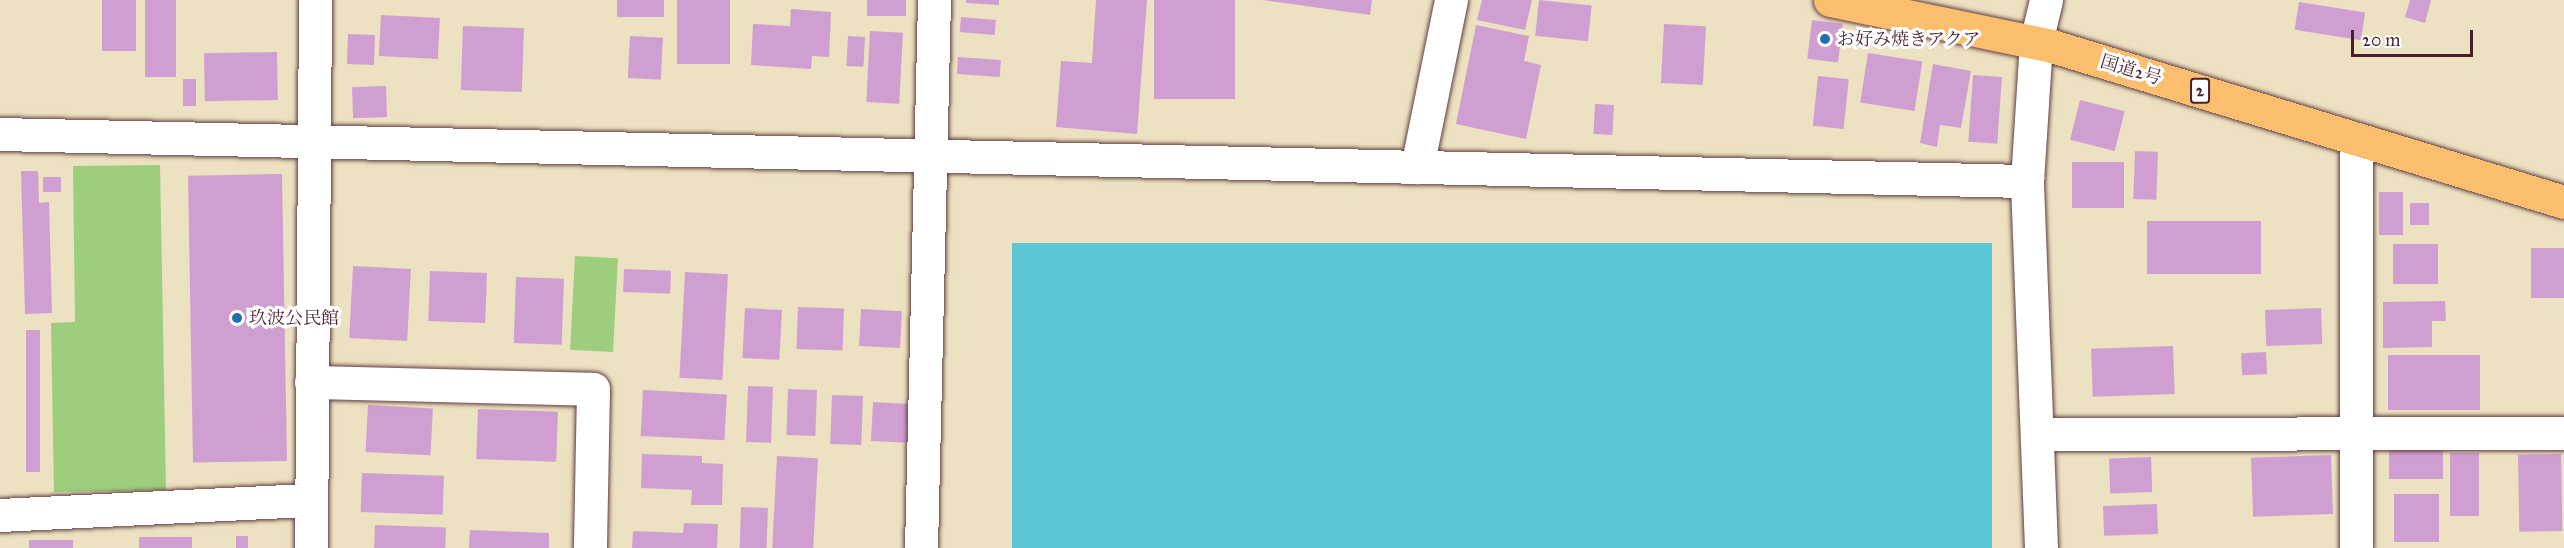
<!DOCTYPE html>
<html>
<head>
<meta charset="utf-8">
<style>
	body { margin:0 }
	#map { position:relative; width:2564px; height:548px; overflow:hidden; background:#ece1c0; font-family:"IM FELL Great Primer","Noto Serif JP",serif }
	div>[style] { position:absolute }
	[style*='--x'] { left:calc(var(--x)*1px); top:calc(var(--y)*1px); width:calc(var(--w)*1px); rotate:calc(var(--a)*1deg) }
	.green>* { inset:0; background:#9cce7e; transform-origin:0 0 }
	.water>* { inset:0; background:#5bc7d4; transform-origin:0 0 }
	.building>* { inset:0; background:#d09fd1; transform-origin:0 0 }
	.roads { filter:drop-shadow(0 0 2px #623c41) drop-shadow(0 0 2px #623c41) }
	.minor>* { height:33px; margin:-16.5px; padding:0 16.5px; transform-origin:16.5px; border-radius:16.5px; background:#fff }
	.trunk>* { height:33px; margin:-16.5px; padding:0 16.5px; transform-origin:16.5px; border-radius:16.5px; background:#fbbe6e }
	.dots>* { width:16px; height:16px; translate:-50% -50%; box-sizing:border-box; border:3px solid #fff; border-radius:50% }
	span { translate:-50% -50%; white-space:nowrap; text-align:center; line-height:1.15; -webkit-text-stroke:6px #fff; paint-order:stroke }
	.shield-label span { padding:2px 4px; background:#fff; border:2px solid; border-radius:4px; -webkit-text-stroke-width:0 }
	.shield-label { font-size:16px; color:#4a1f2b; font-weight:700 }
	.poi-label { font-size:18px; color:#4a1f2b }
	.left { translate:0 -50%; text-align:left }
	.street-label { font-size:18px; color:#4a1f2b }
	.scale { position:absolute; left:2351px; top:30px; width:122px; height:27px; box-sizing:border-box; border:3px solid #4a1f2b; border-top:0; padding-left:8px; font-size:18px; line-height:21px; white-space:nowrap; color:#4a1f2b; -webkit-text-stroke:4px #fff; paint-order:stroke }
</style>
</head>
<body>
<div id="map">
	<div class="green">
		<i style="clip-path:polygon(160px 165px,166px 490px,54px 492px,51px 323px,75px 322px,73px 166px)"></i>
		<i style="left:575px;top:256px;width:43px;height:94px;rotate:3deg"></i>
	</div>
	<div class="water">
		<i style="left:1012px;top:243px;width:980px;height:305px"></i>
	</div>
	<div class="building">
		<i style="left:102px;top:0;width:34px;height:51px"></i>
		<i style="left:145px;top:0;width:31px;height:77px"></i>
		<i style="left:617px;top:0;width:47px;height:17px"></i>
		<i style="left:677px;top:0;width:53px;height:64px"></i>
		<i style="left:867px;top:0;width:39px;height:16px"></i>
		<i style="clip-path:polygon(966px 0,999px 0,999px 5px,966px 3px)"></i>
		<i style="clip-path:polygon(1096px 0,1147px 0,1137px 134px,1056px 127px,1061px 61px,1092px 63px)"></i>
		<i style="left:1154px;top:0;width:81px;height:99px"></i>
		<i style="clip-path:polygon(1263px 0,1372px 0,1370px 15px)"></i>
		<i style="clip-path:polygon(1482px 0,1532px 0,1525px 30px,1477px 20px)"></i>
		<i style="left:1539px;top:0;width:53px;height:36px;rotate:6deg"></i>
		<i style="clip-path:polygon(2410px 0,2431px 0,2425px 23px,2405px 17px)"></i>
		<i style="left:2299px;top:2px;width:67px;height:28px;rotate:9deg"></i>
		<i style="clip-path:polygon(791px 9px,831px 12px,829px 57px,812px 56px,811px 69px,751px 65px,753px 24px,790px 26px)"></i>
		<i style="left:381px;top:15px;width:59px;height:41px;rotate:3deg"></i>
		<i style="left:961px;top:17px;width:35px;height:15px;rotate:5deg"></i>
		<i style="left:1812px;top:20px;width:31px;height:39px;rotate:7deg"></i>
		<i style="left:1664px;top:24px;width:42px;height:59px;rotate:3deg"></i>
		<i style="clip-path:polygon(1476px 25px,1529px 36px,1524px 61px,1541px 65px,1526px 139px,1456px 124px)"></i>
		<i style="left:463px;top:26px;width:61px;height:64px;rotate:2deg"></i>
		<i style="left:870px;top:31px;width:33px;height:71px;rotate:3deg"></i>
		<i style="left:348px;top:34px;width:27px;height:30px;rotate:2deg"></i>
		<i style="left:630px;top:36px;width:33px;height:42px;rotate:3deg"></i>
		<i style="left:848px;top:36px;width:17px;height:30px;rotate:3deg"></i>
		<i style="left:277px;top:52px;width:48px;height:73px;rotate:89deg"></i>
		<i style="left:1868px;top:53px;width:55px;height:50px;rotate:9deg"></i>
		<i style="left:958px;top:57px;width:43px;height:17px;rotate:4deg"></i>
		<i style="clip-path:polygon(1933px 64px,1971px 71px,1961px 128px,1940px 125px,1937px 147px,1920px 143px)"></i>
		<i style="left:1973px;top:75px;width:29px;height:67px;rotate:4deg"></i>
		<i style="left:1818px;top:76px;width:31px;height:50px;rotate:6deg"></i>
		<i style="left:196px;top:79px;width:27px;height:13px;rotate:90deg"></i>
		<i style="left:386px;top:86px;width:31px;height:34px;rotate:88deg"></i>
		<i style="left:2080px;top:100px;width:46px;height:41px;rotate:14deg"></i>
		<i style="left:1595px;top:104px;width:19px;height:30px;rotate:3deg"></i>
		<i style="left:2135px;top:151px;width:23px;height:48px;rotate:2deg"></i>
		<i style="left:2072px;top:162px;width:52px;height:46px"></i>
		<i style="clip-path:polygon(21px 171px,38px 171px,39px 203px,49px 202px,52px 313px,25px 314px)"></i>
		<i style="left:282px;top:174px;width:287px;height:94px;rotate:89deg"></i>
		<i style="left:43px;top:177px;width:18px;height:15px"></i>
		<i style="left:2379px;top:192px;width:24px;height:43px"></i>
		<i style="left:2410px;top:203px;width:19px;height:22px"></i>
		<i style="left:2147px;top:221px;width:114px;height:53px"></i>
		<i style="left:2393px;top:244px;width:45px;height:40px"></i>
		<i style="left:2564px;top:248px;width:50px;height:33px;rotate:90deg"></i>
		<i style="left:353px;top:266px;width:58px;height:72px;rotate:3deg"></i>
		<i style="left:624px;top:269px;width:47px;height:23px;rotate:2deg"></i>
		<i style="left:430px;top:271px;width:57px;height:50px;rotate:2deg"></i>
		<i style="left:685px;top:272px;width:43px;height:106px;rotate:3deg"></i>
		<i style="left:516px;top:277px;width:48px;height:66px;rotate:2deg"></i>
		<i style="clip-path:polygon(2445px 301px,2446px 321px,2432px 321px,2432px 347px,2383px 348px,2383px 302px)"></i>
		<i style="left:798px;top:307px;width:46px;height:42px;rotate:2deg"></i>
		<i style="left:745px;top:308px;width:37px;height:50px;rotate:3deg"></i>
		<i style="left:2321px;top:308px;width:36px;height:56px;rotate:88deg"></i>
		<i style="left:861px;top:309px;width:41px;height:37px;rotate:3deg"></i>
		<i style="left:26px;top:330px;width:14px;height:142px"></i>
		<i style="left:2173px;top:346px;width:48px;height:82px;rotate:88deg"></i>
		<i style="left:2266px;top:352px;width:22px;height:25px;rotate:87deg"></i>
		<i style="left:2388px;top:355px;width:92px;height:55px"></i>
		<i style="left:748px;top:386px;width:25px;height:56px;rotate:2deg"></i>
		<i style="left:788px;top:389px;width:29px;height:46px;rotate:2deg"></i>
		<i style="left:643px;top:390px;width:84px;height:46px;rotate:3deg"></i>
		<i style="left:832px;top:395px;width:31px;height:49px;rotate:2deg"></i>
		<i style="left:873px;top:402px;width:36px;height:39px;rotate:3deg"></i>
		<i style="left:368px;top:405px;width:65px;height:47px;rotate:3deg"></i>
		<i style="left:478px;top:409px;width:80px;height:50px;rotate:2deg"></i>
		<i style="left:2389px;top:446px;width:54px;height:33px"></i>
		<i style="left:2450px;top:453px;width:29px;height:63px"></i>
		<i style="clip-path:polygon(642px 454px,702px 456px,702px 463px,723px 464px,722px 505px,691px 505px,692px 490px,641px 488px)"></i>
		<i style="left:2561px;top:454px;width:77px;height:43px;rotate:89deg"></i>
		<i style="left:2331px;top:455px;width:59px;height:80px;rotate:88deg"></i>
		<i style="left:777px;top:456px;width:41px;height:92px;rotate:3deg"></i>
		<i style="left:2151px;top:457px;width:35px;height:42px;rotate:88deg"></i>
		<i style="left:362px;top:473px;width:82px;height:39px;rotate:2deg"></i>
		<i style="left:2394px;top:494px;width:45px;height:48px"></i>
		<i style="left:2157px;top:504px;width:30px;height:54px;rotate:88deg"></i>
		<i style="left:741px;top:507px;width:27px;height:41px;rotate:2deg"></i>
		<i style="clip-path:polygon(684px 523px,718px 524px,717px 548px,632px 548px,633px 531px,683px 533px)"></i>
		<i style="left:375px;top:525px;width:71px;height:23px;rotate:2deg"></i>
		<i style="clip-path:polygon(470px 530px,549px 533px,549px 548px,469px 548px)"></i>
		<i style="left:236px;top:536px;width:12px;height:12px"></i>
		<i style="left:192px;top:537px;width:11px;height:53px;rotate:90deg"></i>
		<i style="left:29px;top:540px;width:44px;height:8px"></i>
	</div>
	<div class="roads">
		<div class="minor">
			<i style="--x:0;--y:134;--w:2028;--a:1.33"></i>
			<i style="--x:2356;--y:139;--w:409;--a:90"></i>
			<i style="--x:1417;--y:167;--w:170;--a:-78.5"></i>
			<i style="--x:311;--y:382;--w:282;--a:1.4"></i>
			<i style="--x:593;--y:389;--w:159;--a:91.1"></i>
			<i style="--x:2037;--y:434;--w:527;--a:-0.11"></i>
			<i style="--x:0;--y:515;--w:311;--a:-2.8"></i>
			<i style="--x:311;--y:548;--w:548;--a:-89.58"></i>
			<i style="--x:921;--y:548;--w:548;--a:-88.64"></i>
			<i style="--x:2041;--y:548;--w:367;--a:-92.2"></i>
			<i style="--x:2027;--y:181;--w:139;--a:-86.3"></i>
			<i style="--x:2036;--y:42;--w:43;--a:-76.6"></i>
		</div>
		<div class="trunk">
			<i style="--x:1830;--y:0;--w:227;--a:11.7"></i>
			<i style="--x:2052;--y:46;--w:535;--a:16.95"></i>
		</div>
	</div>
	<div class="dots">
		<i style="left:1825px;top:39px;background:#1f6fb2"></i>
		<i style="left:237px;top:318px;background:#1f6fb2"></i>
	</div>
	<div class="shield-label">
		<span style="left:2200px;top:91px">2</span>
	</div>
	<div class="poi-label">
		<span class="left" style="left:1837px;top:39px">お好み焼きアクア</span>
		<span class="left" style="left:249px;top:318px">玖波公民館</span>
	</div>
	<div class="street-label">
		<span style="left:2131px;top:70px;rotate:17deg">国道2号</span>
	</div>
	<div class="scale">20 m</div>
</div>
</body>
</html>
